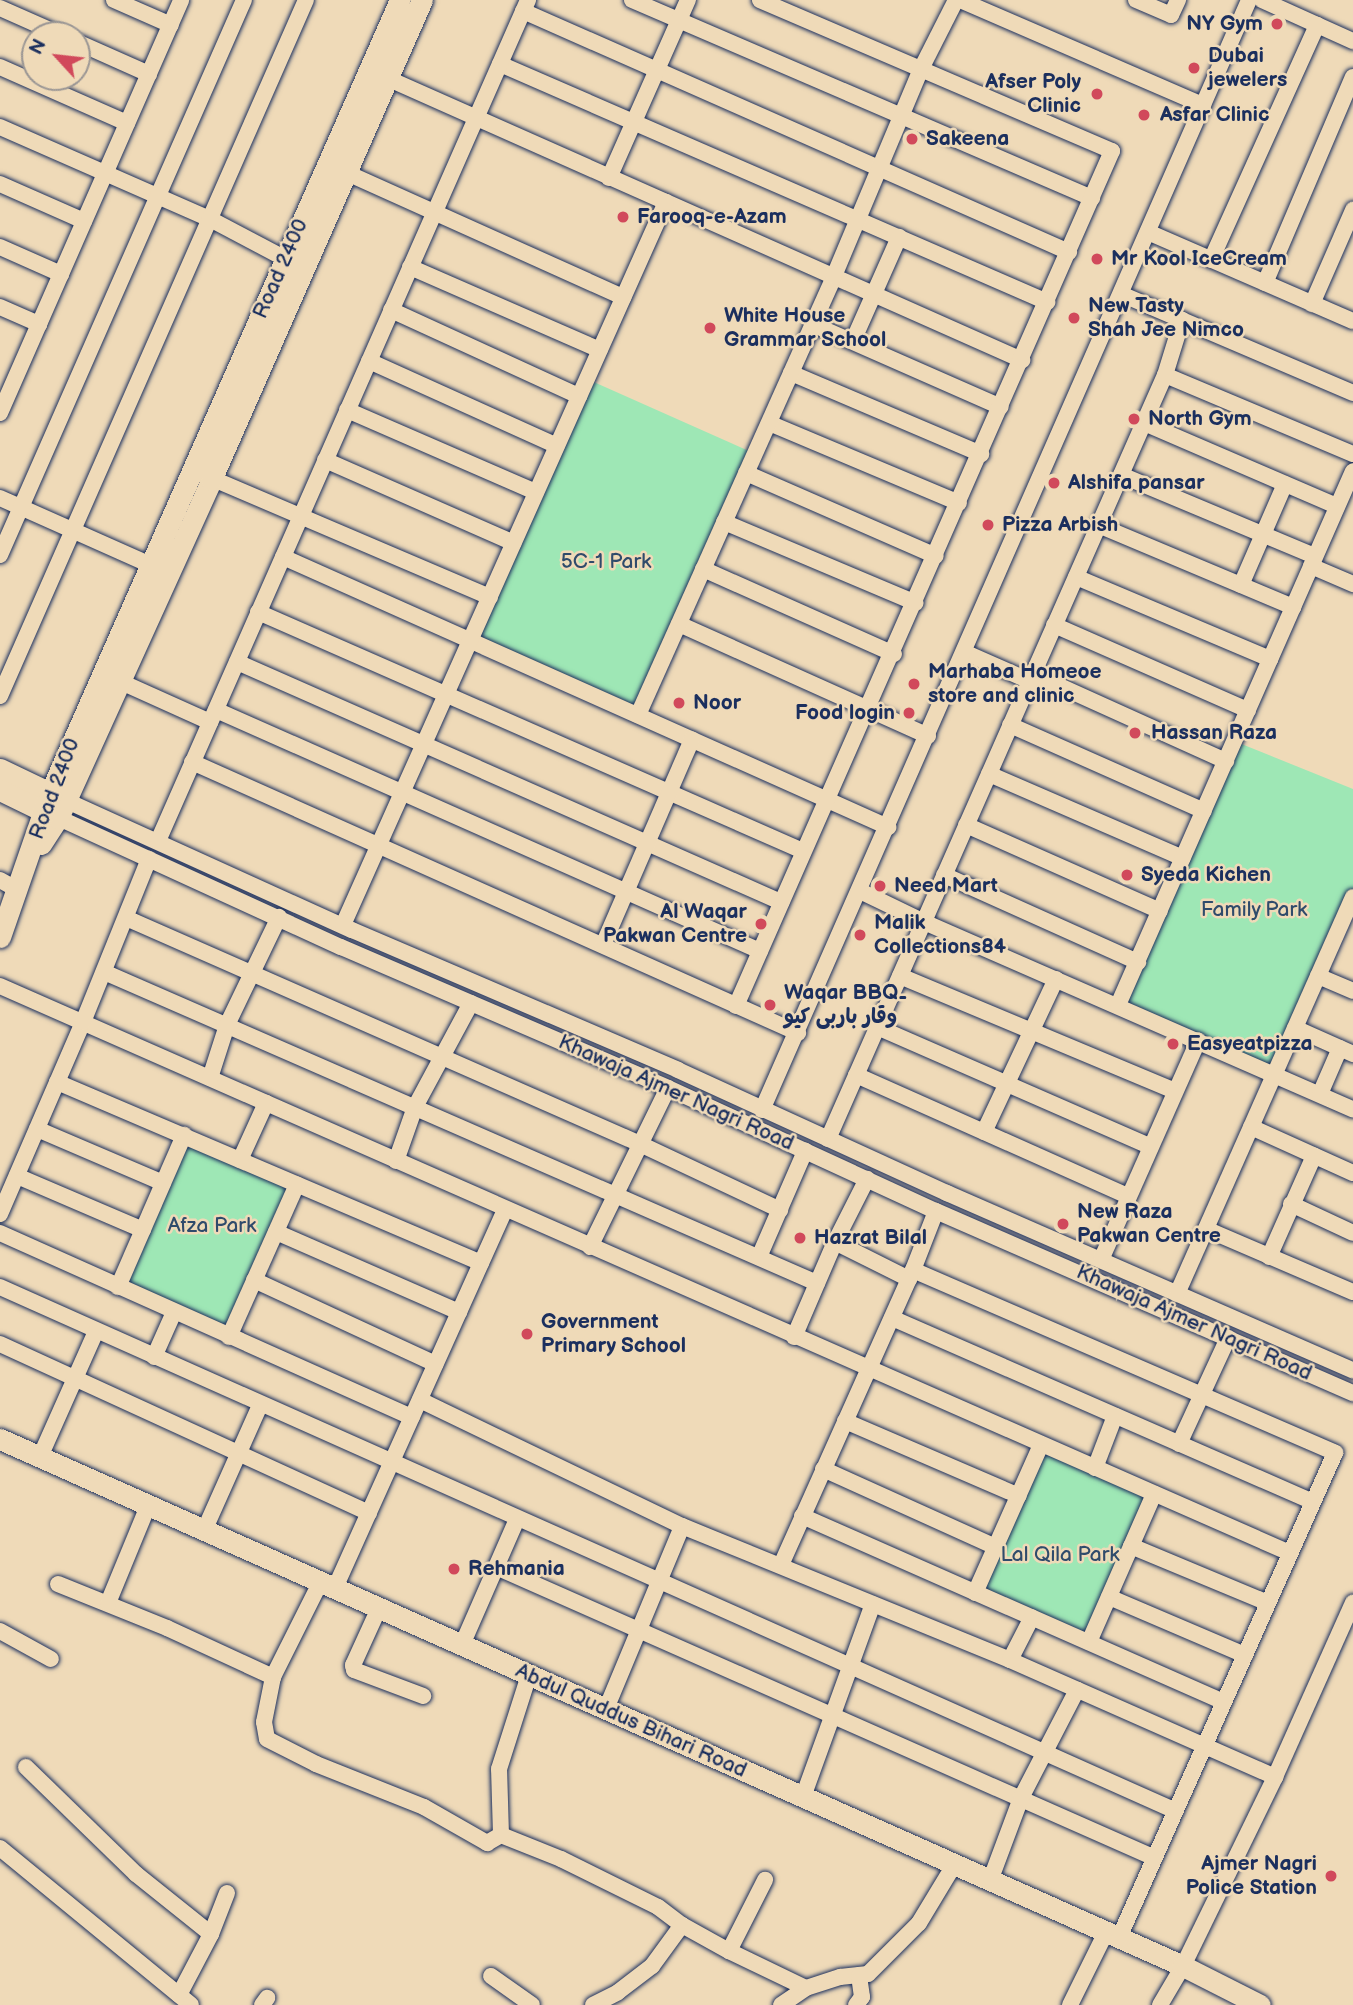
<!DOCTYPE html>
<html>
<head>
<meta charset="utf-8">
<style>
	body { margin:0 }
	#map { position:relative; width:1353px; height:2005px; overflow:hidden; background:#efdab8; font-family:"Balsamiq Sans","Playpen Sans Arabic",sans-serif }
	div>[style] { position:absolute }
	[style*='--x'] { left:calc(var(--x)*1px); top:calc(var(--y)*1px); width:calc(var(--w)*1px); rotate:calc(var(--a)*1deg) }
	.green>* { inset:0; background:#9ee7b5; transform-origin:0 0 }
	.roads { filter:drop-shadow(0 0 2px #1b2f5e) drop-shadow(0 0 2px #1b2f5e) }
	.minor>* { height:16px; margin:-8px; padding:0 8px; transform-origin:8px; border-radius:8px; background:#efdab8 }
	.major>* { height:21px; margin:-10.5px; padding:0 10.5px; transform-origin:10.5px; border-radius:10.5px; background:#efdab8 }
	.dots>* { width:19px; height:19px; translate:-50% -50%; box-sizing:border-box; border:4px solid #efdab8; border-radius:50% }
	span { translate:-50% -50%; white-space:nowrap; text-align:center; line-height:1.15; -webkit-text-stroke:5px #efdab8; paint-order:stroke }
	.poi-label { font-size:21px; color:#1b2f5e; font-weight:700 }
	.right { translate:-100% -50%; text-align:right }
	.left { translate:0 -50%; text-align:left }
	.street-label { font-size:21px; color:#1b2f5e }
	.park-label { font-size:21px; color:#2f4b6b }
	.north { position:absolute; left:21px; top:21px; width:70px; height:70px; box-sizing:border-box; background:#efdab8; border:2px solid #9a9694; border-radius:50%; rotate:297deg; font-size:19px; font-weight:700; line-height:28px; text-align:center; color:#1b2f5e }
	.north::after { content:''; display:block; margin:auto; width:24px; height:32px; background:#d1495b; clip-path:polygon(50% 0,100% 100%,50% 72%,0 100%) }
</style>
</head>
<body>
<div id="map">
	<div class="green">
		<i style="left:587px;top:379px;width:184px;height:286px;rotate:24deg"></i>
		<i style="clip-path:polygon(1234px 741px,1353px 789px,1353px 897px,1275px 1073px,1118px 1005px)"></i>
		<i style="left:184px;top:1135px;width:123px;height:166px;rotate:23deg"></i>
		<i style="left:1041px;top:1445px;width:123px;height:162px;rotate:23deg"></i>
	</div>
	<div class="roads">
		<div class="minor">
			<i style="--x:114;--y:0;--w:62;--a:23.7"></i>
			<i style="--x:632;--y:0;--w:501;--a:23.29"></i>
			<i style="--x:960;--y:0;--w:265;--a:23.4"></i>
			<i style="--x:1136;--y:0;--w:38;--a:23"></i>
			<i style="--x:1171;--y:15;--w:17;--a:-65"></i>
			<i style="--x:1262;--y:0;--w:100;--a:24.3"></i>
			<i style="--x:0;--y:8;--w:67;--a:23.9"></i>
			<i style="--x:523;--y:11;--w:597;--a:23.82"></i>
			<i style="--x:77;--y:42;--w:79;--a:24"></i>
			<i style="--x:500;--y:64;--w:597;--a:23.51"></i>
			<i style="--x:0;--y:67;--w:139;--a:23.8"></i>
			<i style="--x:389;--y:79;--w:693;--a:23.94"></i>
			<i style="--x:0;--y:127;--w:229;--a:23.7"></i>
			<i style="--x:210;--y:219;--w:86;--a:27.8"></i>
			<i style="--x:347;--y:173;--w:303;--a:24.2"></i>
			<i style="--x:609;--y:178;--w:195;--a:-66.1"></i>
			<i style="--x:0;--y:184;--w:92;--a:23.8"></i>
			<i style="--x:1148;--y:232;--w:223;--a:23.5"></i>
			<i style="--x:0;--y:247;--w:67;--a:23.9"></i>
			<i style="--x:1211;--y:260;--w:258;--a:-65.7"></i>
			<i style="--x:410;--y:267;--w:207;--a:23.6"></i>
			<i style="--x:1265;--y:283;--w:224;--a:-66.9"></i>
			<i style="--x:1121;--y:294;--w:252;--a:23.1"></i>
			<i style="--x:1312;--y:304;--w:103;--a:-66.4"></i>
			<i style="--x:0;--y:307;--w:43;--a:23.6"></i>
			<i style="--x:391;--y:310;--w:207;--a:24.6"></i>
			<i style="--x:812;--y:324;--w:206;--a:23.7"></i>
			<i style="--x:853;--y:341;--w:114;--a:-66.1"></i>
			<i style="--x:369;--y:361;--w:206;--a:24.3"></i>
			<i style="--x:791;--y:373;--w:207;--a:23.1"></i>
			<i style="--x:1165;--y:375;--w:204;--a:22.8"></i>
			<i style="--x:347;--y:410;--w:206;--a:23.5"></i>
			<i style="--x:0;--y:413;--w:451;--a:-66.3"></i>
			<i style="--x:769;--y:423;--w:206;--a:22.8"></i>
			<i style="--x:1144;--y:423;--w:210;--a:23.3"></i>
			<i style="--x:325;--y:460;--w:206;--a:23.7"></i>
			<i style="--x:746;--y:473;--w:207;--a:23.6"></i>
			<i style="--x:204;--y:475;--w:311;--a:23.1"></i>
			<i style="--x:1121;--y:475;--w:210;--a:22.7"></i>
			<i style="--x:0;--y:498;--w:167;--a:24"></i>
			<i style="--x:724;--y:522;--w:208;--a:22.9"></i>
			<i style="--x:1098;--y:525;--w:212;--a:22.8"></i>
			<i style="--x:0;--y:555;--w:606;--a:-66.27"></i>
			<i style="--x:283;--y:557;--w:663;--a:24.05"></i>
			<i style="--x:1311;--y:566;--w:46;--a:23.2"></i>
			<i style="--x:703;--y:569;--w:209;--a:24"></i>
			<i style="--x:1076;--y:577;--w:211;--a:22.9"></i>
			<i style="--x:1241;--y:585;--w:110;--a:-66.5"></i>
			<i style="--x:258;--y:612;--w:595;--a:23.68"></i>
			<i style="--x:679;--y:624;--w:273;--a:24.2"></i>
			<i style="--x:1054;--y:625;--w:212;--a:23.7"></i>
			<i style="--x:964;--y:652;--w:74;--a:23.8"></i>
			<i style="--x:237;--y:662;--w:595;--a:23.81"></i>
			<i style="--x:1033;--y:674;--w:212;--a:24.3"></i>
			<i style="--x:110;--y:677;--w:110;--a:24.2"></i>
			<i style="--x:0;--y:696;--w:760;--a:-66.27"></i>
			<i style="--x:216;--y:710;--w:595;--a:23.89"></i>
			<i style="--x:638;--y:715;--w:481;--a:-65.9"></i>
			<i style="--x:834;--y:276;--w:225;--a:-67.2"></i>
			<i style="--x:921;--y:69;--w:77;--a:-63.1"></i>
			<i style="--x:1010;--y:725;--w:212;--a:23.9"></i>
			<i style="--x:192;--y:762;--w:664;--a:24.09"></i>
			<i style="--x:989;--y:774;--w:211;--a:23.4"></i>
			<i style="--x:56;--y:796;--w:325;--a:24.4"></i>
			<i style="--x:352;--y:930;--w:355;--a:23.2"></i>
			<i style="--x:678;--y:1070;--w:296;--a:24.6"></i>
			<i style="--x:947;--y:1193;--w:443;--a:23.6"></i>
			<i style="--x:50;--y:814;--w:320;--a:24.6"></i>
			<i style="--x:341;--y:947;--w:356;--a:23.3"></i>
			<i style="--x:668;--y:1088;--w:295;--a:24.7"></i>
			<i style="--x:936;--y:1211;--w:455;--a:23.6"></i>
			<i style="--x:966;--y:825;--w:212;--a:23.9"></i>
			<i style="--x:158;--y:841;--w:919;--a:-66.25"></i>
			<i style="--x:944;--y:875;--w:213;--a:24.2"></i>
			<i style="--x:0;--y:880;--w:21;--a:29"></i>
			<i style="--x:860;--y:891;--w:71;--a:25.8"></i>
			<i style="--x:924;--y:922;--w:468;--a:23.6"></i>
			<i style="--x:126;--y:918;--w:561;--a:23.73"></i>
			<i style="--x:640;--y:1144;--w:155;--a:25.2"></i>
			<i style="--x:343;--y:925;--w:792;--a:-65.93"></i>
			<i style="--x:603;--y:945;--w:224;--a:-66.6"></i>
			<i style="--x:104;--y:972;--w:778;--a:23.57"></i>
			<i style="--x:900;--y:976;--w:298;--a:22.7"></i>
			<i style="--x:1318;--y:976;--w:38;--a:23"></i>
			<i style="--x:0;--y:986;--w:1409;--a:23.73"></i>
			<i style="--x:1118;--y:1005;--w:583;--a:-66.25"></i>
			<i style="--x:736;--y:1006;--w:934;--a:-66.26"></i>
			<i style="--x:1112;--y:151;--w:383;--a:-156.8"></i>
			<i style="--x:877;--y:1027;--w:298;--a:23.6"></i>
			<i style="--x:1295;--y:1028;--w:64;--a:24.1"></i>
			<i style="--x:856;--y:1075;--w:298;--a:24"></i>
			<i style="--x:210;--y:1078;--w:56;--a:-72.2"></i>
			<i style="--x:227;--y:1025;--w:120;--a:-64.3"></i>
			<i style="--x:57;--y:1082;--w:461;--a:23.1"></i>
			<i style="--x:1320;--y:1094;--w:50;--a:-66.5"></i>
			<i style="--x:762;--y:1110;--w:1212;--a:-66.31"></i>
			<i style="--x:1251;--y:1127;--w:112;--a:24.3"></i>
			<i style="--x:37;--y:1129;--w:137;--a:23.2"></i>
			<i style="--x:984;--y:1132;--w:169;--a:-64.8"></i>
			<i style="--x:828;--y:1139;--w:835;--a:-66.2"></i>
			<i style="--x:1165;--y:375;--w:58;--a:-72.8"></i>
			<i style="--x:240;--y:1160;--w:63;--a:-65.5"></i>
			<i style="--x:396;--y:1161;--w:57;--a:-70.6"></i>
			<i style="--x:415;--y:1107;--w:118;--a:-61.7"></i>
			<i style="--x:17;--y:1176;--w:137;--a:23.2"></i>
			<i style="--x:1291;--y:1204;--w:68;--a:25.1"></i>
			<i style="--x:0;--y:1214;--w:209;--a:-66.6"></i>
			<i style="--x:83;--y:1022;--w:176;--a:-68"></i>
			<i style="--x:1206;--y:1229;--w:160;--a:23.2"></i>
			<i style="--x:276;--y:1232;--w:200;--a:23.6"></i>
			<i style="--x:0;--y:1233;--w:451;--a:24.1"></i>
			<i style="--x:835;--y:1242;--w:71;--a:-63.1"></i>
			<i style="--x:590;--y:1247;--w:177;--a:-63.9"></i>
			<i style="--x:759;--y:1257;--w:116;--a:-66.5"></i>
			<i style="--x:1269;--y:1257;--w:111;--a:-66"></i>
			<i style="--x:1101;--y:1260;--w:240;--a:-66.1"></i>
			<i style="--x:913;--y:1270;--w:460;--a:23.4"></i>
			<i style="--x:1335;--y:1453;--w:531;--a:114.01"></i>
			<i style="--x:254;--y:1280;--w:200;--a:24.8"></i>
			<i style="--x:0;--y:1287;--w:1287;--a:24.02"></i>
			<i style="--x:118;--y:1287;--w:166;--a:-66.5"></i>
			<i style="--x:1177;--y:1294;--w:434;--a:-66.1"></i>
			<i style="--x:892;--y:1318;--w:459;--a:23.6"></i>
			<i style="--x:229;--y:1337;--w:167;--a:-66"></i>
			<i style="--x:794;--y:1337;--w:103;--a:-66.7"></i>
			<i style="--x:835;--y:1242;--w:83;--a:26.6"></i>
			<i style="--x:0;--y:1344;--w:406;--a:24.6"></i>
			<i style="--x:154;--y:1357;--w:49;--a:-66"></i>
			<i style="--x:420;--y:1400;--w:291;--a:25.7"></i>
			<i style="--x:682;--y:1526;--w:354;--a:22.2"></i>
			<i style="--x:1010;--y:1660;--w:290;--a:23.8"></i>
			<i style="--x:845;--y:1421;--w:189;--a:23.3"></i>
			<i style="--x:1179;--y:1444;--w:117;--a:-65.2"></i>
			<i style="--x:40;--y:1457;--w:138;--a:-66"></i>
			<i style="--x:1095;--y:1468;--w:56;--a:-69"></i>
			<i style="--x:823;--y:1469;--w:190;--a:24.3"></i>
			<i style="--x:802;--y:1516;--w:461;--a:23.8"></i>
			<i style="--x:204;--y:1531;--w:138;--a:-66"></i>
			<i style="--x:1131;--y:1546;--w:148;--a:22.6"></i>
			<i style="--x:781;--y:1565;--w:323;--a:-65.9"></i>
			<i style="--x:913;--y:1270;--w:63;--a:-68.7"></i>
			<i style="--x:496;--y:1567;--w:720;--a:23.83"></i>
			<i style="--x:320;--y:1583;--w:105;--a:116.6"></i>
			<i style="--x:273;--y:1677;--w:46;--a:101.3"></i>
			<i style="--x:264;--y:1722;--w:17;--a:80"></i>
			<i style="--x:267;--y:1739;--w:55;--a:27"></i>
			<i style="--x:316;--y:1764;--w:116;--a:21.7"></i>
			<i style="--x:424;--y:1807;--w:73;--a:29.7"></i>
			<i style="--x:487;--y:1843;--w:16;--a:-30"></i>
			<i style="--x:501;--y:1835;--w:65;--a:21.8"></i>
			<i style="--x:561;--y:1859;--w:108;--a:26.3"></i>
			<i style="--x:658;--y:1907;--w:30;--a:37"></i>
			<i style="--x:682;--y:1925;--w:54;--a:29"></i>
			<i style="--x:729;--y:1951;--w:85;--a:25.7"></i>
			<i style="--x:58;--y:1584;--w:118;--a:22"></i>
			<i style="--x:167;--y:1628;--w:117;--a:24.8"></i>
			<i style="--x:335;--y:1588;--w:415;--a:-65.8"></i>
			<i style="--x:975;--y:1593;--w:162;--a:-66"></i>
			<i style="--x:1109;--y:1597;--w:148;--a:23.1"></i>
			<i style="--x:108;--y:1603;--w:105;--a:-67.6"></i>
			<i style="--x:379;--y:1608;--w:63;--a:114.5"></i>
			<i style="--x:353;--y:1665;--w:5;--a:79"></i>
			<i style="--x:354;--y:1670;--w:74;--a:20.6"></i>
			<i style="--x:0;--y:1631;--w:58;--a:28.8"></i>
			<i style="--x:1089;--y:1642;--w:162;--a:-66.3"></i>
			<i style="--x:462;--y:1645;--w:137;--a:-66.4"></i>
			<i style="--x:1010;--y:1660;--w:48;--a:-62.9"></i>
			<i style="--x:606;--y:1709;--w:198;--a:-67.4"></i>
			<i style="--x:26;--y:1767;--w:153;--a:44.2"></i>
			<i style="--x:136;--y:1874;--w:96;--a:38.7"></i>
			<i style="--x:803;--y:1797;--w:205;--a:-70.1"></i>
			<i style="--x:501;--y:1835;--w:66;--a:-91.7"></i>
			<i style="--x:499;--y:1769;--w:99;--a:-72.3"></i>
			<i style="--x:0;--y:1848;--w:247;--a:39.4"></i>
			<i style="--x:990;--y:1881;--w:89;--a:-69.5"></i>
			<i style="--x:1021;--y:1798;--w:122;--a:-62.6"></i>
			<i style="--x:729;--y:1951;--w:80;--a:-63.1"></i>
			<i style="--x:491;--y:1976;--w:50;--a:35.3"></i>
			<i style="--x:179;--y:1995;--w:69;--a:-62.3"></i>
			<i style="--x:211;--y:1934;--w:44;--a:-68.7"></i>
			<i style="--x:262;--y:2005;--w:9;--a:-54"></i>
			<i style="--x:593;--y:2005;--w:28;--a:-27"></i>
			<i style="--x:618;--y:1992;--w:43;--a:-37.4"></i>
			<i style="--x:652;--y:1966;--w:51;--a:-53.8"></i>
			<i style="--x:781;--y:2005;--w:30;--a:-34"></i>
			<i style="--x:806;--y:1988;--w:36;--a:-18"></i>
			<i style="--x:840;--y:1977;--w:28;--a:-6"></i>
			<i style="--x:868;--y:1974;--w:72;--a:-45"></i>
			<i style="--x:919;--y:1923;--w:68;--a:-58.9"></i>
			<i style="--x:856;--y:2005;--w:10;--a:-53"></i>
			<i style="--x:862;--y:1997;--w:22;--a:-98"></i>
			<i style="--x:1070;--y:2005;--w:81;--a:-63.7"></i>
			<i style="--x:1160;--y:2005;--w:45;--a:-59.5"></i>
			<i style="--x:1183;--y:1966;--w:210;--a:-64"></i>
			<i style="--x:1275;--y:1777;--w:191;--a:-65.9"></i>
		</div>
		<div class="major">
			<i style="--x:0;--y:769;--w:55;--a:25.6"></i>
			<i style="--x:0;--y:790;--w:48;--a:26"></i>
			<i style="--x:41;--y:844;--w:31;--a:-57"></i>
			<i style="--x:58;--y:818;--w:371;--a:-65.6"></i>
			<i style="--x:211;--y:480;--w:524;--a:-66.27"></i>
			<i style="--x:0;--y:937;--w:152;--a:-70.9"></i>
			<i style="--x:50;--y:793;--w:867;--a:-66.19"></i>
			<i style="--x:0;--y:1439;--w:1295;--a:24.01"></i>
			<i style="--x:1183;--y:1966;--w:86;--a:26.9"></i>
		</div>
	</div>
	<div class="dots">
		<i style="left:1277px;top:24px;background:#d1495b"></i>
		<i style="left:1194px;top:68px;background:#d1495b"></i>
		<i style="left:1097px;top:94px;background:#d1495b"></i>
		<i style="left:1144px;top:115px;background:#d1495b"></i>
		<i style="left:912px;top:139px;background:#d1495b"></i>
		<i style="left:623px;top:217px;background:#d1495b"></i>
		<i style="left:1097px;top:259px;background:#d1495b"></i>
		<i style="left:1074px;top:318px;background:#d1495b"></i>
		<i style="left:710px;top:328px;background:#d1495b"></i>
		<i style="left:1134px;top:419px;background:#d1495b"></i>
		<i style="left:1054px;top:483px;background:#d1495b"></i>
		<i style="left:988px;top:525px;background:#d1495b"></i>
		<i style="left:914px;top:684px;background:#d1495b"></i>
		<i style="left:679px;top:703px;background:#d1495b"></i>
		<i style="left:909px;top:713px;background:#d1495b"></i>
		<i style="left:1135px;top:733px;background:#d1495b"></i>
		<i style="left:1127px;top:875px;background:#d1495b"></i>
		<i style="left:880px;top:886px;background:#d1495b"></i>
		<i style="left:761px;top:924px;background:#d1495b"></i>
		<i style="left:860px;top:935px;background:#d1495b"></i>
		<i style="left:770px;top:1005px;background:#d1495b"></i>
		<i style="left:1173px;top:1044px;background:#d1495b"></i>
		<i style="left:1063px;top:1224px;background:#d1495b"></i>
		<i style="left:800px;top:1238px;background:#d1495b"></i>
		<i style="left:527px;top:1334px;background:#d1495b"></i>
		<i style="left:454px;top:1569px;background:#d1495b"></i>
		<i style="left:1331px;top:1876px;background:#d1495b"></i>
	</div>
	<div class="poi-label">
		<span class="right" style="left:1263px;top:24px">NY Gym</span>
		<span class="left" style="left:1208px;top:68px">Dubai<br>jewelers</span>
		<span class="right" style="left:1081px;top:94px">Afser Poly<br>Clinic</span>
		<span class="left" style="left:1160px;top:115px">Asfar Clinic</span>
		<span class="left" style="left:926px;top:139px">Sakeena</span>
		<span class="left" style="left:637px;top:217px">Farooq-e-Azam</span>
		<span class="left" style="left:1111px;top:259px">Mr Kool IceCream</span>
		<span class="left" style="left:1088px;top:318px">New Tasty<br>Shah Jee Nimco</span>
		<span class="left" style="left:724px;top:328px">White House<br>Grammar School</span>
		<span class="left" style="left:1148px;top:419px">North Gym</span>
		<span class="left" style="left:1068px;top:483px">Alshifa pansar</span>
		<span class="left" style="left:1002px;top:525px">Pizza Arbish</span>
		<span class="left" style="left:928px;top:684px">Marhaba Homeoe<br>store and clinic</span>
		<span class="left" style="left:693px;top:703px">Noor</span>
		<span class="right" style="left:895px;top:713px">Food login</span>
		<span class="left" style="left:1151px;top:733px">Hassan Raza</span>
		<span class="left" style="left:1141px;top:875px">Syeda Kichen</span>
		<span class="left" style="left:894px;top:886px">Need Mart</span>
		<span class="right" style="left:747px;top:924px">Al Waqar<br>Pakwan Centre</span>
		<span class="left" style="left:874px;top:935px">Malik<br>Collections84</span>
		<span class="left" style="left:784px;top:1005px">Waqar BBQ۔<br>وقار باربی کیو</span>
		<span class="left" style="left:1187px;top:1044px">Easyeatpizza</span>
		<span class="left" style="left:1077px;top:1224px">New Raza<br>Pakwan Centre</span>
		<span class="left" style="left:814px;top:1238px">Hazrat Bilal</span>
		<span class="left" style="left:541px;top:1334px">Government<br>Primary School</span>
		<span class="left" style="left:468px;top:1569px">Rehmania</span>
		<span class="right" style="left:1317px;top:1876px">Ajmer Nagri<br>Police Station</span>
	</div>
	<div class="street-label">
		<span style="left:281px;top:269px;rotate:-66deg">Road 2400</span>
		<span style="left:55px;top:789px;rotate:-69deg">Road 2400</span>
		<span style="left:676px;top:1093px;rotate:24deg">Khawaja Ajmer Nagri Road</span>
		<span style="left:1194px;top:1323px;rotate:24deg">Khawaja Ajmer Nagri Road</span>
		<span style="left:631px;top:1721px;rotate:24deg">Abdul Quddus Bihari Road</span>
	</div>
	<div class="park-label">
		<span style="left:606px;top:562px">5C-1 Park</span>
		<span style="left:1254px;top:910px">Family Park</span>
		<span style="left:212px;top:1226px">Afza Park</span>
		<span style="left:1060px;top:1555px">Lal Qila Park</span>
	</div>
	<div class="north">N</div>
</div>
</body>
</html>
